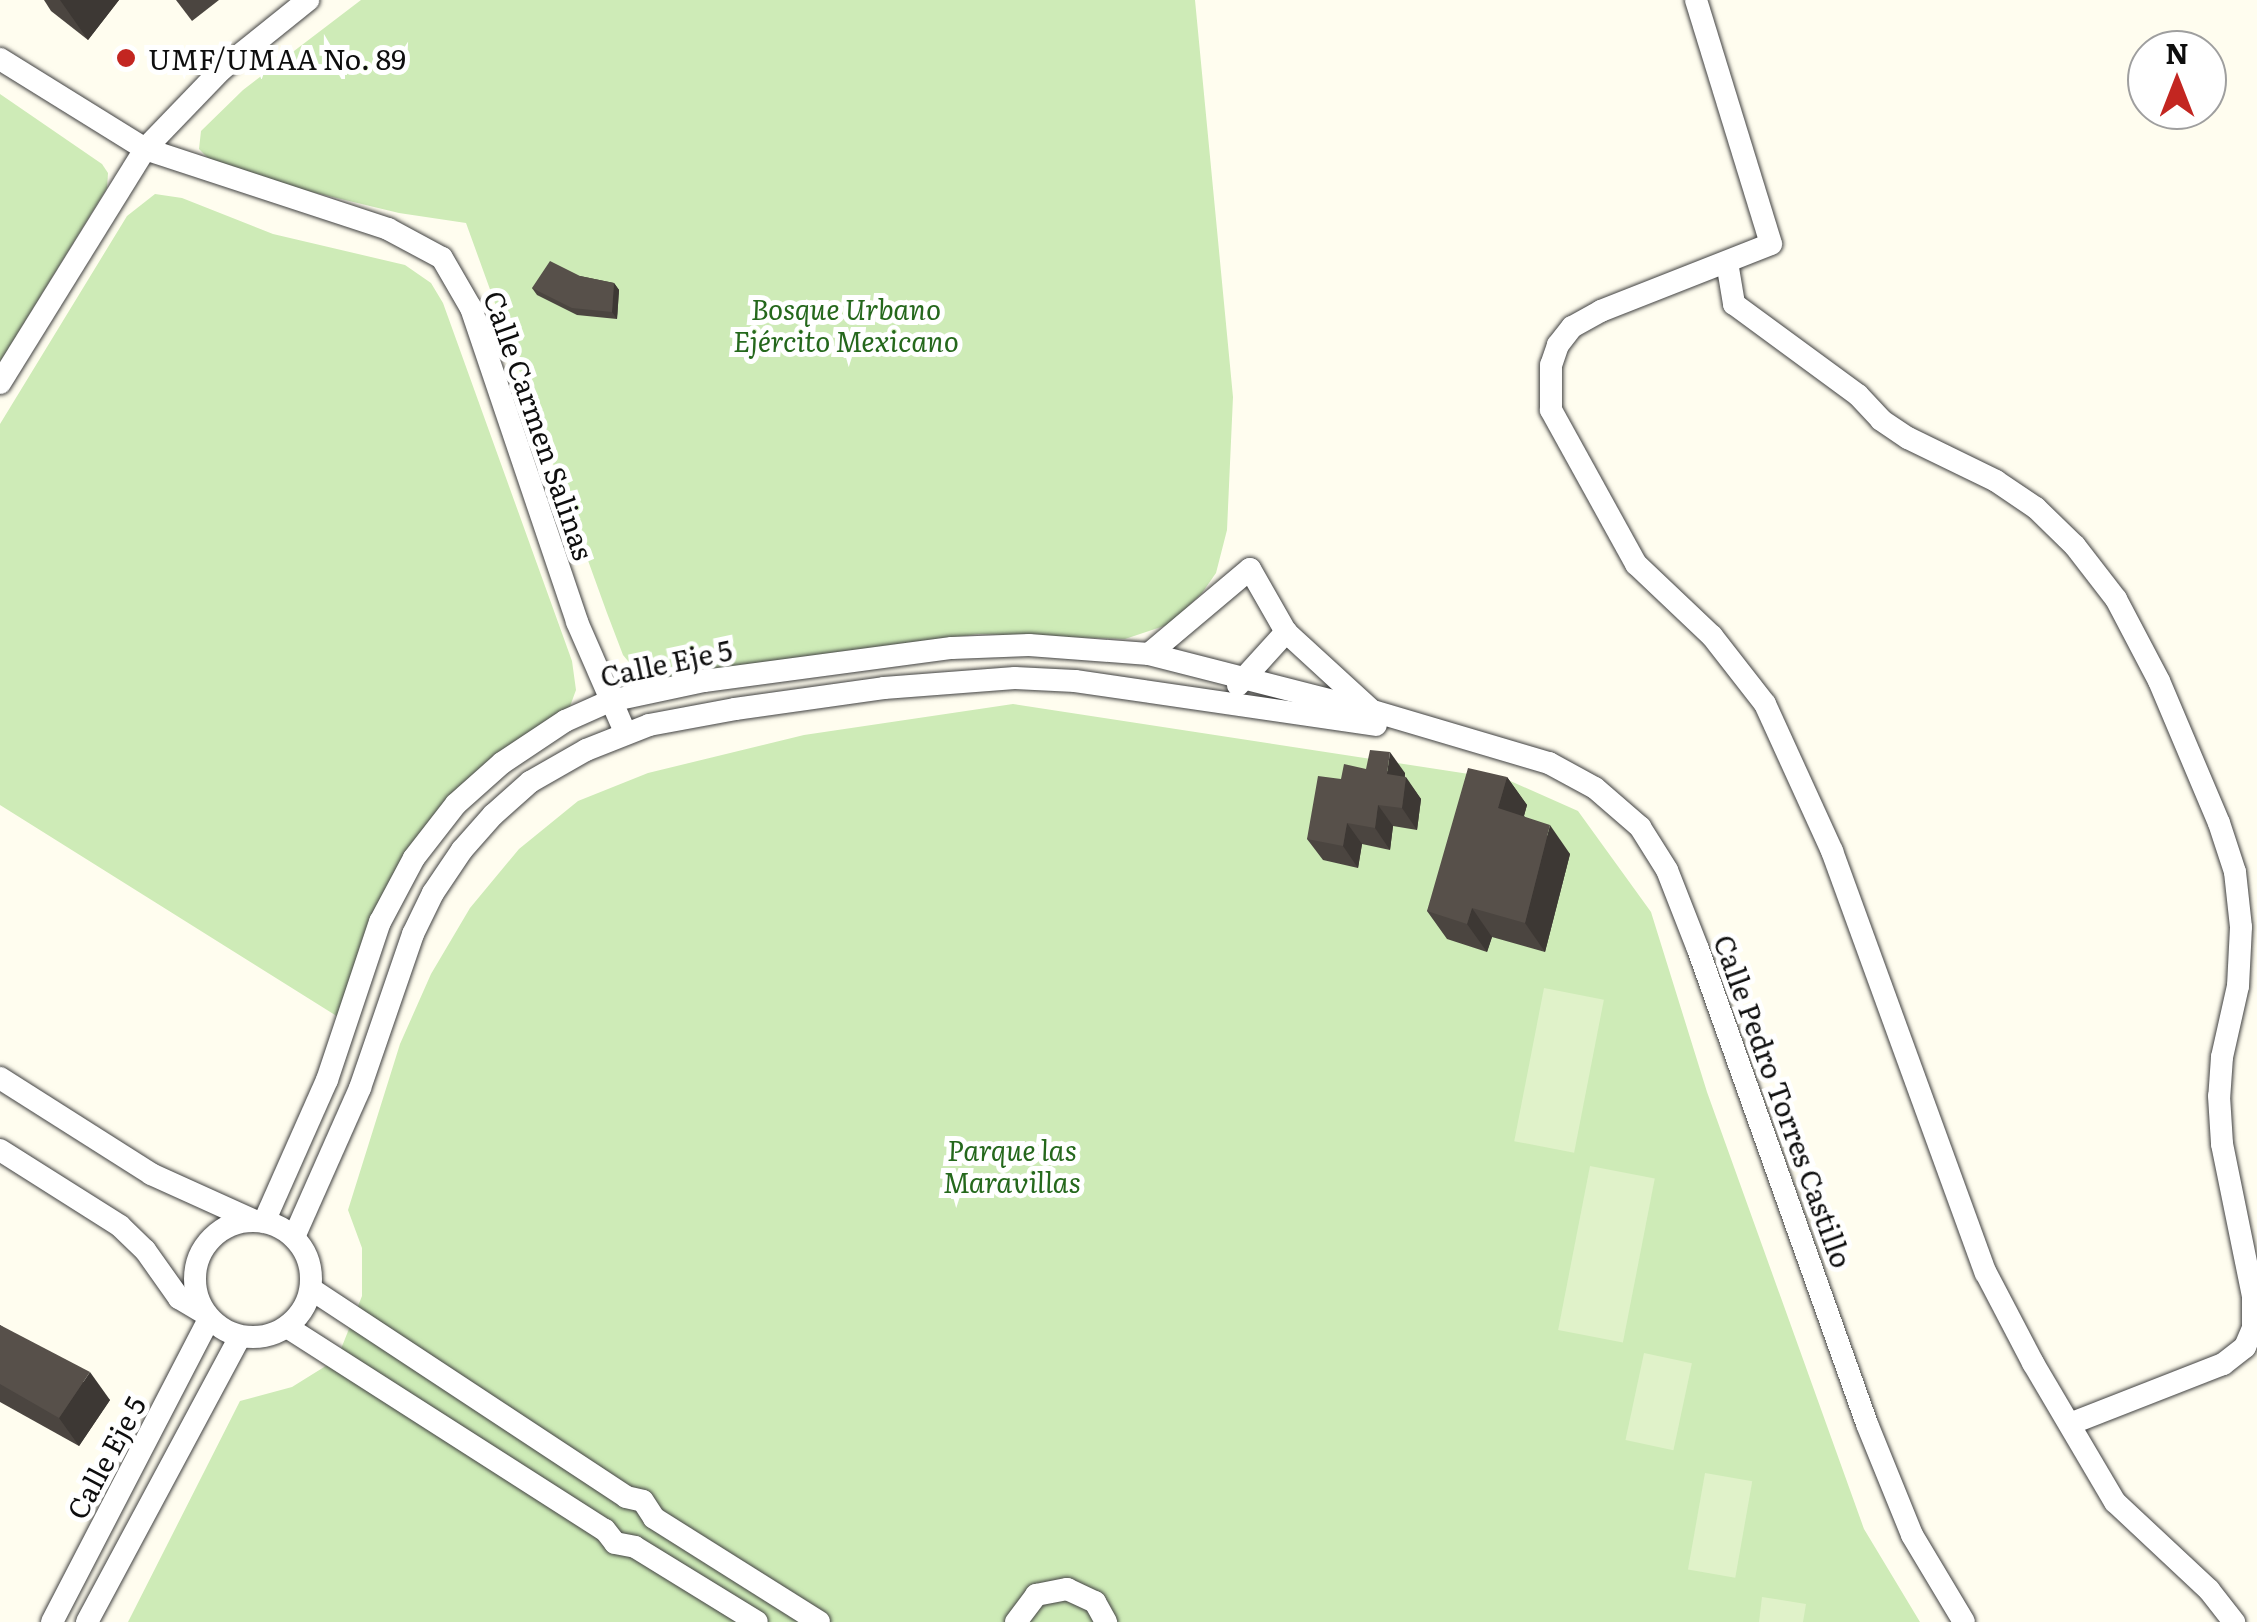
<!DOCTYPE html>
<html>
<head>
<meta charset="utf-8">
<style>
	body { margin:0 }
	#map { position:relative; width:2257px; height:1622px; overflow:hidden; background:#fffdef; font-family:Literata,serif }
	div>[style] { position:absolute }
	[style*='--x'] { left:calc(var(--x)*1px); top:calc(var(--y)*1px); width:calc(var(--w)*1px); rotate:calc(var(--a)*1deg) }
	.green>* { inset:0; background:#ceebb7 }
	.pitch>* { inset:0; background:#e0f2c9; transform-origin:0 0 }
	.roads { filter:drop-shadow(0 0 2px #414141) drop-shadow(0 0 2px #414141) }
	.minor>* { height:22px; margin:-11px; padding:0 11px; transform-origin:11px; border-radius:11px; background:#fff }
	.minor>.ring { margin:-11px; padding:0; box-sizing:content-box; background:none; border:22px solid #fff; border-radius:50% }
	.wall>* { inset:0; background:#4b4540 }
	.shaded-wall>* { inset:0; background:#3d3834 }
	.building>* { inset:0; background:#57504a }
	.dots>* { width:28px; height:28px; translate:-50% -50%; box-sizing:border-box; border:5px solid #fff; border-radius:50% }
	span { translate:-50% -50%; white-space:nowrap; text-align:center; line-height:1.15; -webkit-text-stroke:10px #fff; paint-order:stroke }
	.poi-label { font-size:28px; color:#0e0e0e }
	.left { translate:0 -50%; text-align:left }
	.park-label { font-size:28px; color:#25681c; font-style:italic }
	.street-label { font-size:28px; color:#0e0e0e }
	.north { position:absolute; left:2127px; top:30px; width:100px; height:100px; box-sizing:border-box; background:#fff; border:2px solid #9f9f9f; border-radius:50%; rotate:0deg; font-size:28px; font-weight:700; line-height:40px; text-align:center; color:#0e0e0e }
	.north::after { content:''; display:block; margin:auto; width:35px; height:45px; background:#c32621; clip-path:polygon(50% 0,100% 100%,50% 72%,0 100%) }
</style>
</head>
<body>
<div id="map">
	<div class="green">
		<i style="clip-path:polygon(361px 0,1195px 0,1233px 397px,1227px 530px,1216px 573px,1202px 593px,1170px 624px,1125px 639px,978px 634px,670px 679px,638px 673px,623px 655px,607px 613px,466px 223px,399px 213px,291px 187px,210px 160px,199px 149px,201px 131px,243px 90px)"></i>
		<i style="clip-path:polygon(0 94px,102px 164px,108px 173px,107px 188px,0 362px)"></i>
		<i style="clip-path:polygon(155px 194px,182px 198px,273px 234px,405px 265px,431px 283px,443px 303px,572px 661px,576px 690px,569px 709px,450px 805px,343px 1020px,0 805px,0 424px,127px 216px)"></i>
		<i style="clip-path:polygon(1013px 704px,1508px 780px,1578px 811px,1651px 912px,1707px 1092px,1864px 1529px,1920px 1622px,128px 1622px,240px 1401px,292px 1387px,337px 1359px,362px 1296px,362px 1248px,348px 1210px,400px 1044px,431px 974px,470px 908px,519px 849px,578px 801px,648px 773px,804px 735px)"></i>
	</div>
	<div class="pitch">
		<i style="left:1544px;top:988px;width:61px;height:156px;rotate:11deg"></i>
		<i style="left:1590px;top:1166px;width:66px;height:167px;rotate:11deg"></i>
		<i style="left:1644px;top:1353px;width:49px;height:89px;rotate:12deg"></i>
		<i style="left:1705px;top:1473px;width:48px;height:98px;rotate:10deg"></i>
		<i style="clip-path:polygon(1762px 1597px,1806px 1604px,1803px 1622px,1759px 1622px)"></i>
	</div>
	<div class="roads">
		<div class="minor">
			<i style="--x:1696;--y:0;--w:255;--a:72.9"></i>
			<i style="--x:1771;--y:244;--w:183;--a:158.5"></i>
			<i style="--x:1601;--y:311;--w:33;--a:151"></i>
			<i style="--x:1572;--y:327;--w:23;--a:128"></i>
			<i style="--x:1558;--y:345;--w:21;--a:109"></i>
			<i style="--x:1551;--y:365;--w:45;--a:90"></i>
			<i style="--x:1551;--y:410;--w:176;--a:61.1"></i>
			<i style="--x:1636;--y:564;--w:105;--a:43.5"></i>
			<i style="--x:1712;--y:636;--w:86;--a:52.1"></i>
			<i style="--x:1765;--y:704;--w:162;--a:65.5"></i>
			<i style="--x:1832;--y:851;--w:449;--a:70"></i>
			<i style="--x:1986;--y:1273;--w:102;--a:62.4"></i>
			<i style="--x:2033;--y:1363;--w:161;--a:59.5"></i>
			<i style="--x:2115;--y:1502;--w:129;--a:43.1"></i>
			<i style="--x:2209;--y:1590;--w:41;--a:52"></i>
			<i style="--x:0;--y:59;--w:171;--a:31.8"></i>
			<i style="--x:145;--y:149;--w:256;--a:18.2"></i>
			<i style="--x:388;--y:229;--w:61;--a:28.2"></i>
			<i style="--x:442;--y:258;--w:58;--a:59.9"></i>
			<i style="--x:471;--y:308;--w:331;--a:71.3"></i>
			<i style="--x:577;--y:622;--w:120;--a:66.4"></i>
			<i style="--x:1727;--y:262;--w:43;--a:80.5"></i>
			<i style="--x:1734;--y:304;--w:154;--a:36.3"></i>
			<i style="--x:1858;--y:395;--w:34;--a:47"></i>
			<i style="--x:1881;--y:420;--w:32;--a:34"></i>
			<i style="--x:1908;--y:438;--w:98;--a:26"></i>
			<i style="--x:1996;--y:481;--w:48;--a:34"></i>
			<i style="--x:2036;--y:508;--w:54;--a:44.3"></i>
			<i style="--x:2075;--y:546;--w:67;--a:52.3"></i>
			<i style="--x:2116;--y:599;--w:93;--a:62.3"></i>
			<i style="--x:2159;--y:681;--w:154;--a:67.1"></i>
			<i style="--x:2219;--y:823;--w:52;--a:71.9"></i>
			<i style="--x:2235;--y:872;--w:55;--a:83.8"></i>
			<i style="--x:2241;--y:927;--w:59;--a:92.9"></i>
			<i style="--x:2238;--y:986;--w:73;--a:102.7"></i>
			<i style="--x:2222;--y:1057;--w:39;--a:94"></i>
			<i style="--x:2219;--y:1096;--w:48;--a:86.4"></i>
			<i style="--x:2222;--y:1144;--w:155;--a:78.5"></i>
			<i style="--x:2253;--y:1296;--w:32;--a:90"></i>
			<i style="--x:2253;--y:1328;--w:21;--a:113"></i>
			<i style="--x:2245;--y:1347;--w:28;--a:142"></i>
			<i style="--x:2223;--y:1364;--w:164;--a:158.6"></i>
			<i style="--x:0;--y:383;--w:275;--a:-58.2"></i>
			<i style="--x:145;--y:149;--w:110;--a:-46.1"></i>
			<i style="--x:221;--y:70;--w:112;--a:-38.8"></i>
			<i style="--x:1149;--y:654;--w:132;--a:-40.1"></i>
			<i style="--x:1250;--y:569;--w:73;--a:60.3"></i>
			<i style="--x:1286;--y:632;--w:113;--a:42.5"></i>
			<i style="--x:1238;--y:685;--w:72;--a:-47.8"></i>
			<i style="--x:0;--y:1078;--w:179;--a:32.4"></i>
			<i style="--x:151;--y:1174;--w:114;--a:24.3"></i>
			<i style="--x:0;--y:1150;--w:142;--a:32.3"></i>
			<i style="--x:120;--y:1226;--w:35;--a:44"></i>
			<i style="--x:145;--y:1250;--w:59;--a:54.7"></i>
			<i style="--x:179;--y:1298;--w:29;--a:31"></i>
			<i class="ring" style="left:195px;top:1221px;width:94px;height:94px"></i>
			<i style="--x:264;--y:1222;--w:155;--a:-66.1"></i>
			<i style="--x:327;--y:1080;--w:167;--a:-71.5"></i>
			<i style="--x:380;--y:922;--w:72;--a:-62"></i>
			<i style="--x:414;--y:858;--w:68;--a:-52.1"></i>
			<i style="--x:456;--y:804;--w:62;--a:-41.7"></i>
			<i style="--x:502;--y:763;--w:76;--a:-33.7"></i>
			<i style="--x:565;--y:721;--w:49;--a:-24"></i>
			<i style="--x:610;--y:701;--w:96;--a:-12"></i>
			<i style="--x:704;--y:681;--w:250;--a:-7.6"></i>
			<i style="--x:952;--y:648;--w:77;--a:-2.2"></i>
			<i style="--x:1029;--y:645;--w:120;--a:4.3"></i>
			<i style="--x:1149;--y:654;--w:231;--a:14.3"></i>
			<i style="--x:1373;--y:711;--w:184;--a:16.5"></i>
			<i style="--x:1549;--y:763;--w:52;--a:28.5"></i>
			<i style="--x:1595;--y:788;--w:60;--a:40.9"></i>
			<i style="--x:1640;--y:827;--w:51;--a:57.9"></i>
			<i style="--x:1667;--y:870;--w:85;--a:68.6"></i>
			<i style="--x:1698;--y:949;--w:504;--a:70.41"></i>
			<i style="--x:1867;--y:1424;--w:120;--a:67.9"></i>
			<i style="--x:1912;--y:1535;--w:101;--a:59.1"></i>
			<i style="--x:294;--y:1237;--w:163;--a:-66.1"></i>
			<i style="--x:360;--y:1088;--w:163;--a:-71"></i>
			<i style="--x:413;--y:934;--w:46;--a:-64"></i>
			<i style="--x:433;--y:893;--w:52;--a:-56"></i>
			<i style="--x:462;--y:850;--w:47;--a:-48.5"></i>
			<i style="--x:493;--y:815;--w:50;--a:-41.7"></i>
			<i style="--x:530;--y:782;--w:64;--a:-29.7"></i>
			<i style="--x:586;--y:750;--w:68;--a:-21.6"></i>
			<i style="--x:649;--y:725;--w:87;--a:-10.5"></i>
			<i style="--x:735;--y:709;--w:150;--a:-8"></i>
			<i style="--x:884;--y:688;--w:131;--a:-4.4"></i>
			<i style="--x:1015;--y:678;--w:60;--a:2.9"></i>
			<i style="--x:1075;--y:681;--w:304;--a:8.3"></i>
			<i style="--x:311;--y:1289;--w:377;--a:33.4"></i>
			<i style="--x:626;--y:1497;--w:17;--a:13"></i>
			<i style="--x:643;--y:1501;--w:20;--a:57"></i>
			<i style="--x:654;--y:1518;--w:195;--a:32.2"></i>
			<i style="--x:287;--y:1327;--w:377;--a:32.6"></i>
			<i style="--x:605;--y:1530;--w:16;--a:52"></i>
			<i style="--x:615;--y:1543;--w:20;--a:11"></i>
			<i style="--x:635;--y:1547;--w:143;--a:31.6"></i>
			<i style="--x:52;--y:1622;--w:341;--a:-62.6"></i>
			<i style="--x:87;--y:1622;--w:323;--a:-61.8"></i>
			<i style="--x:1016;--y:1622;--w:34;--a:-53"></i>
			<i style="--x:1036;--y:1595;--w:32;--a:-11"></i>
			<i style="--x:1067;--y:1589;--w:31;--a:25"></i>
			<i style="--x:1095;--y:1602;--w:23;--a:61"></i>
		</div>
	</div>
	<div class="wall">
		<i style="clip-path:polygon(44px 0,119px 0,88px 40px,51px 11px)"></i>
		<i style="clip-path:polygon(176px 0,219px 0,192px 21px)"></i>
		<i style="clip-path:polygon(580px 276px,614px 283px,619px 290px,617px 319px,577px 315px,537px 295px,532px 288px)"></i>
		<i style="clip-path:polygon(1366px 769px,1405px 773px,1405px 777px,1421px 799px,1417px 830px,1393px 826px,1390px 850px,1362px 844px,1358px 868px,1323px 860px,1307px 839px,1341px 779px)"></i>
		<i style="clip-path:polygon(1507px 777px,1527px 805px,1524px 816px,1570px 854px,1545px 952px,1492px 937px,1487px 952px,1447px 939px,1427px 911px)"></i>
		<i style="clip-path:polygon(0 1325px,110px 1400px,79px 1446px,0 1402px)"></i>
	</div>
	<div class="shaded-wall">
		<i style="clip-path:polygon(60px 0,119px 0,88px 40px)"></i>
		<i style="clip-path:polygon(614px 283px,619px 290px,617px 319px,612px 312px)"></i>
		<i style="clip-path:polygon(1390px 752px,1405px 773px,1402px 795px,1387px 774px)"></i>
		<i style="clip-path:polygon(1406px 777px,1421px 799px,1417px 830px,1402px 808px)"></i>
		<i style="clip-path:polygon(1507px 777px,1527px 805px,1518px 836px,1498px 808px)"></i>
		<i style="clip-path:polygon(1378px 805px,1393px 826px,1390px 850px,1375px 828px)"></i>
		<i style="clip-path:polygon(1347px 823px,1362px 844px,1358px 868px,1343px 846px)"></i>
		<i style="clip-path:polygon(1550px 825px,1570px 854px,1545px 952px,1525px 923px)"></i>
		<i style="clip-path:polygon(1472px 908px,1492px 937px,1487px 952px,1467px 924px)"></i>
		<i style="clip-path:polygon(90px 1372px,110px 1400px,79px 1446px,59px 1418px)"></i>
	</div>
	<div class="building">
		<i style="clip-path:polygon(550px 261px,580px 276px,614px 283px,612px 312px,572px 308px,532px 288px)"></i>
		<i style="clip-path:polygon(1370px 750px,1390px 752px,1387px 774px,1406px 777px,1402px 808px,1378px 805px,1375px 828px,1347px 823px,1343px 846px,1307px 839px,1318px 776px,1341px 779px,1344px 764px,1366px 769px)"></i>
		<i style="clip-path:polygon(1468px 768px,1507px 777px,1498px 808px,1550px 825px,1525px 923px,1472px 908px,1467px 924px,1427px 911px)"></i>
		<i style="clip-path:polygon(0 1325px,90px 1372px,59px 1418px,0 1384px)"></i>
	</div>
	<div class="dots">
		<i style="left:126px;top:58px;background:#c32621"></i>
	</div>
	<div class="poi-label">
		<span class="left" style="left:148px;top:58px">UMF/UMAA No. 89</span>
	</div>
	<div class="park-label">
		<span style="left:846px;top:324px">Bosque Urbano<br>Ejército Mexicano</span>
		<span style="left:1012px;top:1165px">Parque las<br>Maravillas</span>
	</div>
	<div class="street-label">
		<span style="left:540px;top:425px;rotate:71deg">Calle Carmen Salinas</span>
		<span style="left:666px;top:662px;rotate:-12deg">Calle Eje 5</span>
		<span style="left:1784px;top:1101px;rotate:70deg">Calle Pedro Torres Castillo</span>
		<span style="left:105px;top:1457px;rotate:-62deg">Calle Eje 5</span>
	</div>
	<div class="north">N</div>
</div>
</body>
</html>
